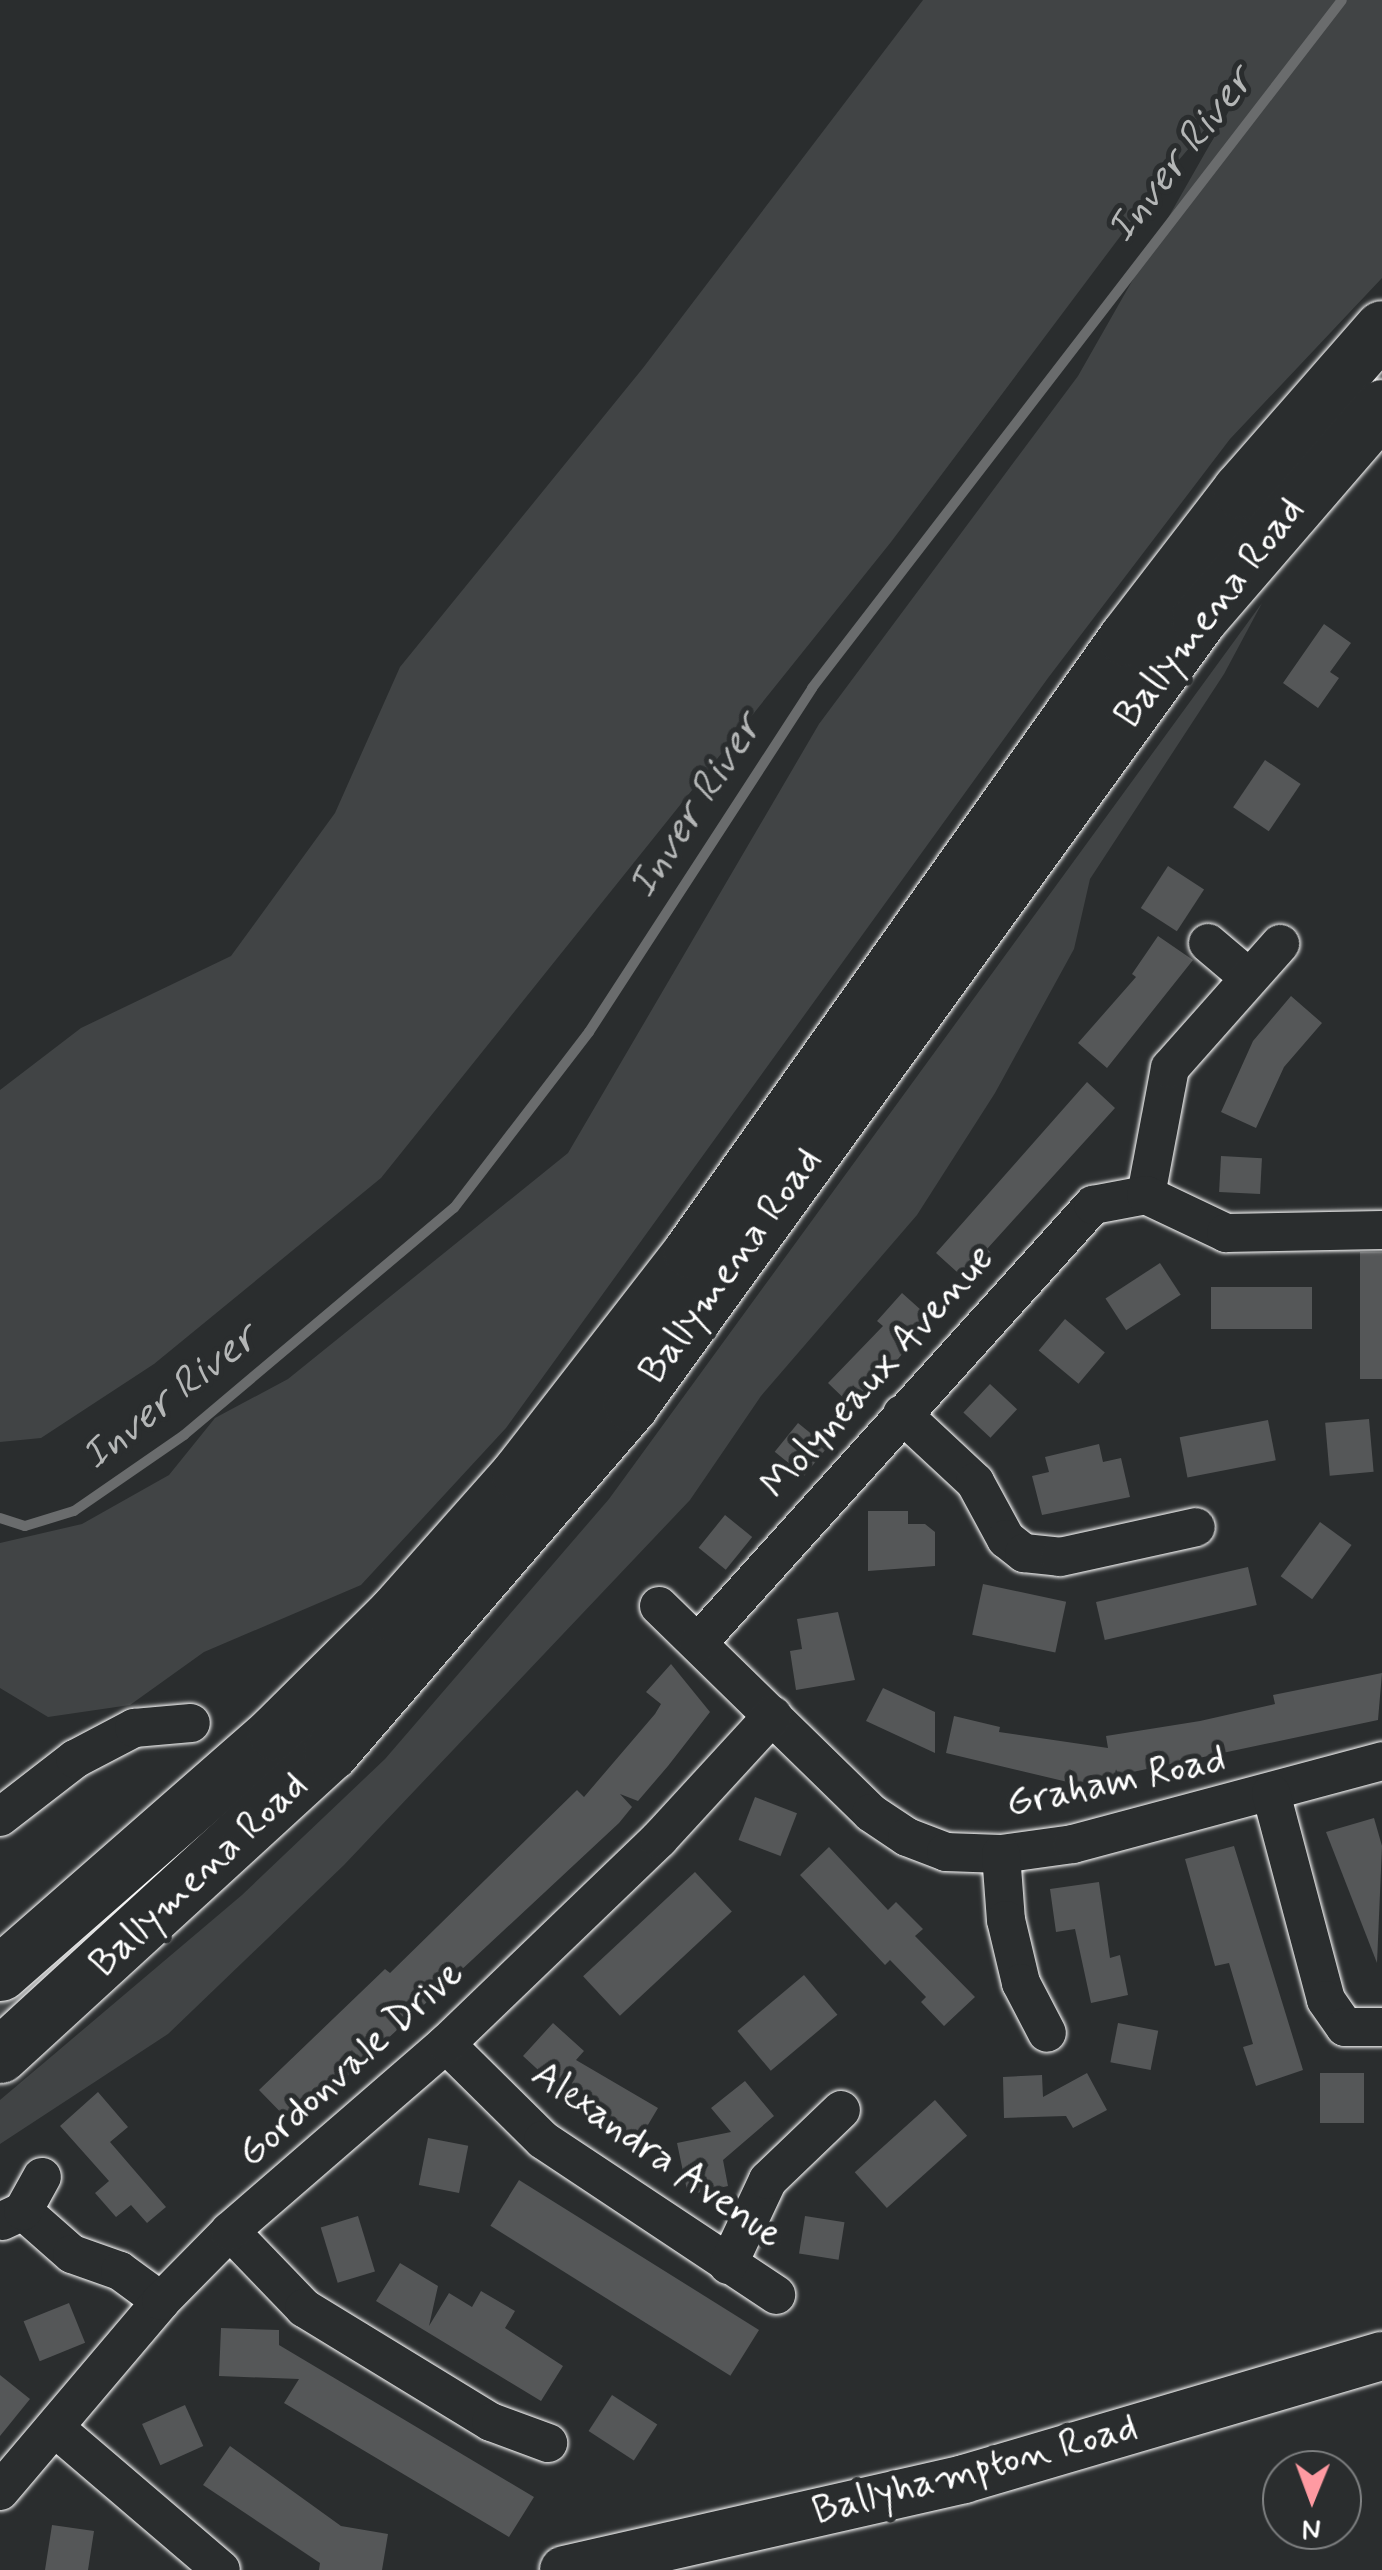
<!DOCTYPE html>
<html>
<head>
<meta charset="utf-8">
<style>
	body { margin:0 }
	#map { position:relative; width:1382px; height:2570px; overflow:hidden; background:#2a2d2e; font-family:Mynerve,sans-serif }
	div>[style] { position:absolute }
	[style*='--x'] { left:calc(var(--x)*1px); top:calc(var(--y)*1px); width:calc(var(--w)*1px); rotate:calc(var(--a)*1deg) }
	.green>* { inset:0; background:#414445 }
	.stream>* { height:10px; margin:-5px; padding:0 5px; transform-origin:5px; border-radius:5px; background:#6a6c6d }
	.building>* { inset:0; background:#555758; transform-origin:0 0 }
	.roads { filter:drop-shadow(0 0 2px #fff) drop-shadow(0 0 2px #fff) }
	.minor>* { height:38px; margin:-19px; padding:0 19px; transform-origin:19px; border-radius:19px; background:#2a2d2e }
	.tertiary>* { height:48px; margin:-24px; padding:0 24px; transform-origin:24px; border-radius:24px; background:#2a2d2e }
	.trunk>* { height:55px; margin:-27.5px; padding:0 27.5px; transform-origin:27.5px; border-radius:27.5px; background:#2a2d2e }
	span { translate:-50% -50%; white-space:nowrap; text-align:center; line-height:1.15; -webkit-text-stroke:10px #2a2d2e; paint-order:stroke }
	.street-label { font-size:40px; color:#fff }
	.water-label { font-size:42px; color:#b4b6b6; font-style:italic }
	.north { position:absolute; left:1262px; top:2450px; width:100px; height:100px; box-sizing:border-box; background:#2a2d2e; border:2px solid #7f8182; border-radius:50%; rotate:181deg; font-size:28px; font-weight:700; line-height:40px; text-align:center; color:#fff }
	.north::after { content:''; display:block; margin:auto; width:35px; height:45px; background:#ff9aa2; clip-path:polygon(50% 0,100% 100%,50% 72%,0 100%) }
</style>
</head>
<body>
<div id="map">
	<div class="green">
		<i style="clip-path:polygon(923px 0,1382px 0,1382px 278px,1230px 439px,1048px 678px,506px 1428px,361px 1585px,204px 1652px,130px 1705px,48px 1717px,0 1688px,0 1543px,82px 1524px,169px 1475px,215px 1418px,288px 1379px,568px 1153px,819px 724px,1078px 376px,1246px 81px,1167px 174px,891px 542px,381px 1178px,154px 1364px,41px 1438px,0 1442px,0 1090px,81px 1028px,231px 956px,335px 813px,400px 667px,643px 368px)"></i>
		<i style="clip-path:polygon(1262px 603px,1224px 674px,1090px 879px,1074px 949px,995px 1093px,917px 1215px,761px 1396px,690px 1500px,344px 1865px,168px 2034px,0 2144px,0 2100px,242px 1895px,385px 1759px,609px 1499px)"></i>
		<i style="clip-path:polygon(273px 1760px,282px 1769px,0 2024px,0 2001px)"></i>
	</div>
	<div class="stream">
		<i style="--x:0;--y:1518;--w:26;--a:18"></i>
		<i style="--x:25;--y:1526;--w:51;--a:-17"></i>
		<i style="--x:74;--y:1511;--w:134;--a:-34.6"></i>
		<i style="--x:184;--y:1435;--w:353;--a:-40.1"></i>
		<i style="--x:454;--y:1208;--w:222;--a:-52.5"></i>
		<i style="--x:589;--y:1032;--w:410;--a:-57"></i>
		<i style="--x:812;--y:688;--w:868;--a:-52.39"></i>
	</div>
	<div class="building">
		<i style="clip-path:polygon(1324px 624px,1351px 643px,1330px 672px,1339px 678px,1318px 708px,1283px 683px)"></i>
		<i style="left:1265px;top:760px;width:43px;height:57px;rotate:34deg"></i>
		<i style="left:1168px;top:866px;width:43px;height:50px;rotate:33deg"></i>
		<i style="clip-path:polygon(1158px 936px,1193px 960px,1107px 1068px,1078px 1043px,1136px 977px,1132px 974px)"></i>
		<i style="clip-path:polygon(1291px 996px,1322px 1023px,1284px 1067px,1256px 1128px,1221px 1112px,1253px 1041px)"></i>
		<i style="clip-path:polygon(1087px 1082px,1115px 1108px,987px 1249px,991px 1253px,967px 1281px,936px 1253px)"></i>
		<i style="left:1221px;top:1156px;width:41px;height:36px;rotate:3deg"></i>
		<i style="left:1382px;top:1252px;width:127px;height:22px;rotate:90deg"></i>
		<i style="left:1160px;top:1263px;width:38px;height:65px;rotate:57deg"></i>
		<i style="left:1211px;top:1287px;width:101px;height:42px"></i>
		<i style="clip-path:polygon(902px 1293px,931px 1319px,856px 1410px,828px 1383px,883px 1326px,877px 1321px)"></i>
		<i style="left:1065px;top:1319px;width:52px;height:41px;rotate:40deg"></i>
		<i style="left:990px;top:1384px;width:37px;height:39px;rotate:43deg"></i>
		<i style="left:1369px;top:1419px;width:53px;height:44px;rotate:85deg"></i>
		<i style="left:1268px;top:1420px;width:41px;height:90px;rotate:79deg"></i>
		<i style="left:798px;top:1423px;width:38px;height:37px;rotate:39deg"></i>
		<i style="clip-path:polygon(1099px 1444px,1103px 1462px,1121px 1458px,1130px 1497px,1042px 1515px,1032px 1476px,1049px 1472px,1045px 1457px)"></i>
		<i style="clip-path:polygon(868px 1511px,908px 1511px,908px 1524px,925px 1524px,935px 1532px,935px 1566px,868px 1571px)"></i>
		<i style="left:725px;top:1515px;width:35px;height:42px;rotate:39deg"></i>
		<i style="left:1320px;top:1522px;width:39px;height:67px;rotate:36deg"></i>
		<i style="left:1248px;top:1567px;width:39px;height:156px;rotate:77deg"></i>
		<i style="left:983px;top:1584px;width:85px;height:52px;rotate:12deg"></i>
		<i style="clip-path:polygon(838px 1612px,855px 1680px,796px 1690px,790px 1651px,802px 1649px,797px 1619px)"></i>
		<i style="clip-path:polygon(671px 1664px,710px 1712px,668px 1766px,638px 1801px,620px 1794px,632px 1807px,619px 1823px,294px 2126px,259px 2090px,385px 1969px,390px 1973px,577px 1790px,584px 1797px,655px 1714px,661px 1704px,646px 1692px)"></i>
		<i style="clip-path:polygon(1382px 1673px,1378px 1720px,1076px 1784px,946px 1753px,954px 1716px,1000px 1727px,999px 1732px,1108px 1748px,1106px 1736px,1200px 1721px,1275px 1704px,1273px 1695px)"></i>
		<i style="clip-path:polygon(883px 1688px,935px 1712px,935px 1753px,866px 1721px)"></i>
		<i style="left:755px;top:1797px;width:45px;height:46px;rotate:21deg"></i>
		<i style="clip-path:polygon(1374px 1818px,1382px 1846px,1377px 1963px,1326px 1832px)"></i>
		<i style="clip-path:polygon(1234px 1846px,1303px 2070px,1256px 2086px,1243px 2047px,1253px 2044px,1229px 1963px,1215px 1966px,1185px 1859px)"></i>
		<i style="clip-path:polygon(829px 1847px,888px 1910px,896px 1902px,923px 1929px,915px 1936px,975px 1997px,944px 2026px,921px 2002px,926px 1997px,890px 1960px,885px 1965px,800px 1875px)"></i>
		<i style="left:695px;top:1872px;width:54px;height:153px;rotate:47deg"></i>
		<i style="clip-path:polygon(1099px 1882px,1110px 1958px,1120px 1955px,1128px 1995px,1091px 2003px,1075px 1929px,1056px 1932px,1050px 1889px)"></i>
		<i style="left:804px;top:1975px;width:52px;height:87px;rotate:50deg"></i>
		<i style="clip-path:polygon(553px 2023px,584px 2051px,576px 2060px,658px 2108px,639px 2140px,573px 2102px,523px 2056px)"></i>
		<i style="left:1118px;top:2023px;width:41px;height:40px;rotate:11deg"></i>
		<i style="clip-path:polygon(1087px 2073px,1107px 2110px,1073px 2128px,1066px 2116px,1004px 2118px,1003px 2077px,1042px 2075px,1043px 2097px)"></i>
		<i style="left:1320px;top:2073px;width:44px;height:50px"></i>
		<i style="clip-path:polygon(745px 2081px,774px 2116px,723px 2160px,728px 2186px,688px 2195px,677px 2143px,731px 2132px,711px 2108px)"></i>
		<i style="clip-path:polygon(98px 2092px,128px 2127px,110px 2142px,166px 2207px,147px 2223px,131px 2205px,116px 2217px,95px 2193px,109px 2181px,60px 2126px)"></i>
		<i style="left:935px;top:2100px;width:48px;height:108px;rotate:48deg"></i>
		<i style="left:428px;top:2138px;width:41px;height:48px;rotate:11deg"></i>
		<i style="left:519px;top:2180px;width:283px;height:54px;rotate:32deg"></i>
		<i style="left:358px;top:2216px;width:58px;height:39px;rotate:73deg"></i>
		<i style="left:805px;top:2216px;width:40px;height:38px;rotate:9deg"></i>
		<i style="clip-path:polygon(400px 2263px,438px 2286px,429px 2326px,449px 2293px,472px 2307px,481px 2291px,515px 2311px,505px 2328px,563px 2366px,541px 2401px,376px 2301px)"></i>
		<i style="left:69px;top:2303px;width:43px;height:49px;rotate:68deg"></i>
		<i style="clip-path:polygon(221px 2328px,279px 2330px,279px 2345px,534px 2497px,509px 2537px,284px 2403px,299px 2379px,219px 2376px)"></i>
		<i style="clip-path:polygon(0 2375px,30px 2399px,0 2436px)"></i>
		<i style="left:612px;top:2395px;width:54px;height:43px;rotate:33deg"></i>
		<i style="left:185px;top:2405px;width:45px;height:47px;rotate:66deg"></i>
		<i style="clip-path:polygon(230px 2446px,341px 2526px,388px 2534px,382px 2570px,319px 2570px,320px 2563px,203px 2485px)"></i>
		<i style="clip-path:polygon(52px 2525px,94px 2531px,88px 2570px,45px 2570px)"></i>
	</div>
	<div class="roads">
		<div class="minor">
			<i style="--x:1208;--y:943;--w:51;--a:40.2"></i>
			<i style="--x:1146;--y:1195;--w:129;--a:-79.3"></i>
			<i style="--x:1170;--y:1068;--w:166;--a:-48.4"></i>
			<i style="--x:902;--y:1414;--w:100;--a:43"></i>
			<i style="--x:975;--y:1482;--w:65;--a:61.5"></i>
			<i style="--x:1006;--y:1539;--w:23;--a:38"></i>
			<i style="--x:1024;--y:1553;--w:36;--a:6"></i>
			<i style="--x:1060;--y:1557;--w:139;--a:-12.4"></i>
			<i style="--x:659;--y:1606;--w:296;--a:44.3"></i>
			<i style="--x:871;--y:1813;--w:43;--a:33.7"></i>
			<i style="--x:907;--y:1837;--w:42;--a:21"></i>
			<i style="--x:946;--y:1852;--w:55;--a:2.1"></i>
			<i style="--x:1001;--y:1854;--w:73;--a:-7.9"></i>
			<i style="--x:1073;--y:1844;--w:320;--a:-15"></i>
			<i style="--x:698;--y:1643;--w:590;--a:-47.96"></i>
			<i style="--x:1093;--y:1205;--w:54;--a:-10.7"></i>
			<i style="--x:1146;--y:1195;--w:89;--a:25.4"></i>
			<i style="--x:1226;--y:1233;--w:156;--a:-1.1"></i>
			<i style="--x:1271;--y:1793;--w:214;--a:75.1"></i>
			<i style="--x:1326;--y:2000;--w:33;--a:55"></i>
			<i style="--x:1345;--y:2027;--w:37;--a:0"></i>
			<i style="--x:0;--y:1817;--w:95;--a:-37.7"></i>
			<i style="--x:75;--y:1759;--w:67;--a:-27.7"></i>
			<i style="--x:134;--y:1728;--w:57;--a:-5"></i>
			<i style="--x:1001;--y:1854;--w:66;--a:85.7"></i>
			<i style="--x:1006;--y:1920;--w:65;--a:76.6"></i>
			<i style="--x:1021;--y:1983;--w:56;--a:62.5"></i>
			<i style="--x:446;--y:2044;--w:136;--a:44.7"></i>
			<i style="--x:543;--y:2140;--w:280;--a:33.6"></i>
			<i style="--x:23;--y:2211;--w:65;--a:41.3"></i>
			<i style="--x:72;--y:2254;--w:51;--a:19.5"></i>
			<i style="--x:120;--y:2271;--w:51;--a:36.2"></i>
			<i style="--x:2;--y:2221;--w:23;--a:-25"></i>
			<i style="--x:23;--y:2211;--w:39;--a:-61"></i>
			<i style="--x:230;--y:2231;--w:107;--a:46.1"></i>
			<i style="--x:304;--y:2308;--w:219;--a:31.4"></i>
			<i style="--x:491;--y:2422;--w:61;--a:20.2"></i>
			<i style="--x:728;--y:2265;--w:94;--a:-64.8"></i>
			<i style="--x:768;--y:2180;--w:101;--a:-43.8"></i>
			<i style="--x:55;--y:2428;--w:218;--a:40.5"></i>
			<i style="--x:0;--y:2491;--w:249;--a:-49.7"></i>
			<i style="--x:161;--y:2301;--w:98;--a:-45.4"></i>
			<i style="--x:230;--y:2231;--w:286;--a:-40.9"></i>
			<i style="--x:446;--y:2044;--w:296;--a:-43.9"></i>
			<i style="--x:659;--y:1839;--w:168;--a:-47.4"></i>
		</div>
		<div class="tertiary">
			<i style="--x:564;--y:2570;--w:410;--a:-12.8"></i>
			<i style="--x:964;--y:2479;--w:436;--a:-16.4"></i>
		</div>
		<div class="trunk">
			<i style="--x:0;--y:1973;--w:366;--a:-41.2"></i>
			<i style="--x:275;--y:1732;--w:168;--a:-44.8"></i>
			<i style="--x:394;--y:1614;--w:188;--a:-48.4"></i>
			<i style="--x:519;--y:1473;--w:281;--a:-52.2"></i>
			<i style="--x:691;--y:1251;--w:752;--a:-54.64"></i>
			<i style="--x:1126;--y:638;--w:187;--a:-52.4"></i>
			<i style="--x:1240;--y:490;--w:215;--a:-48.8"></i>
			<i style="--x:0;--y:2055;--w:449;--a:-42.5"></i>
			<i style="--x:331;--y:1752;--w:459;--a:-49.2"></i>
			<i style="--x:631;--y:1404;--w:969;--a:-54.11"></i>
			<i style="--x:1199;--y:619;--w:280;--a:-49.2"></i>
		</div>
	</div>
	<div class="street-label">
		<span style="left:1210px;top:613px;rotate:-52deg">Ballymena Road</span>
		<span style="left:731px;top:1266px;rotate:-54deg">Ballymena Road</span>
		<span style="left:878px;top:1372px;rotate:-48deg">Molyneaux Avenue</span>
		<span style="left:1116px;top:1782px;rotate:-12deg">Graham Road</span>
		<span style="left:199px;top:1875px;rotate:-43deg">Ballymena Road</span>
		<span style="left:351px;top:2064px;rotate:-42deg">Gordonvale Drive</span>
		<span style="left:657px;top:2155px;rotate:35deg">Alexandra Avenue</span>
		<span style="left:975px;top:2470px;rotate:-15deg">Ballyhampton Road</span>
	</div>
	<div class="water-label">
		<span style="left:1181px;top:156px;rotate:-52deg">Inver River</span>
		<span style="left:696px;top:807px;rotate:-57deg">Inver River</span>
		<span style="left:170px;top:1398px;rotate:-38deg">Inver River</span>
	</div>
	<div class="north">N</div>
</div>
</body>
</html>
